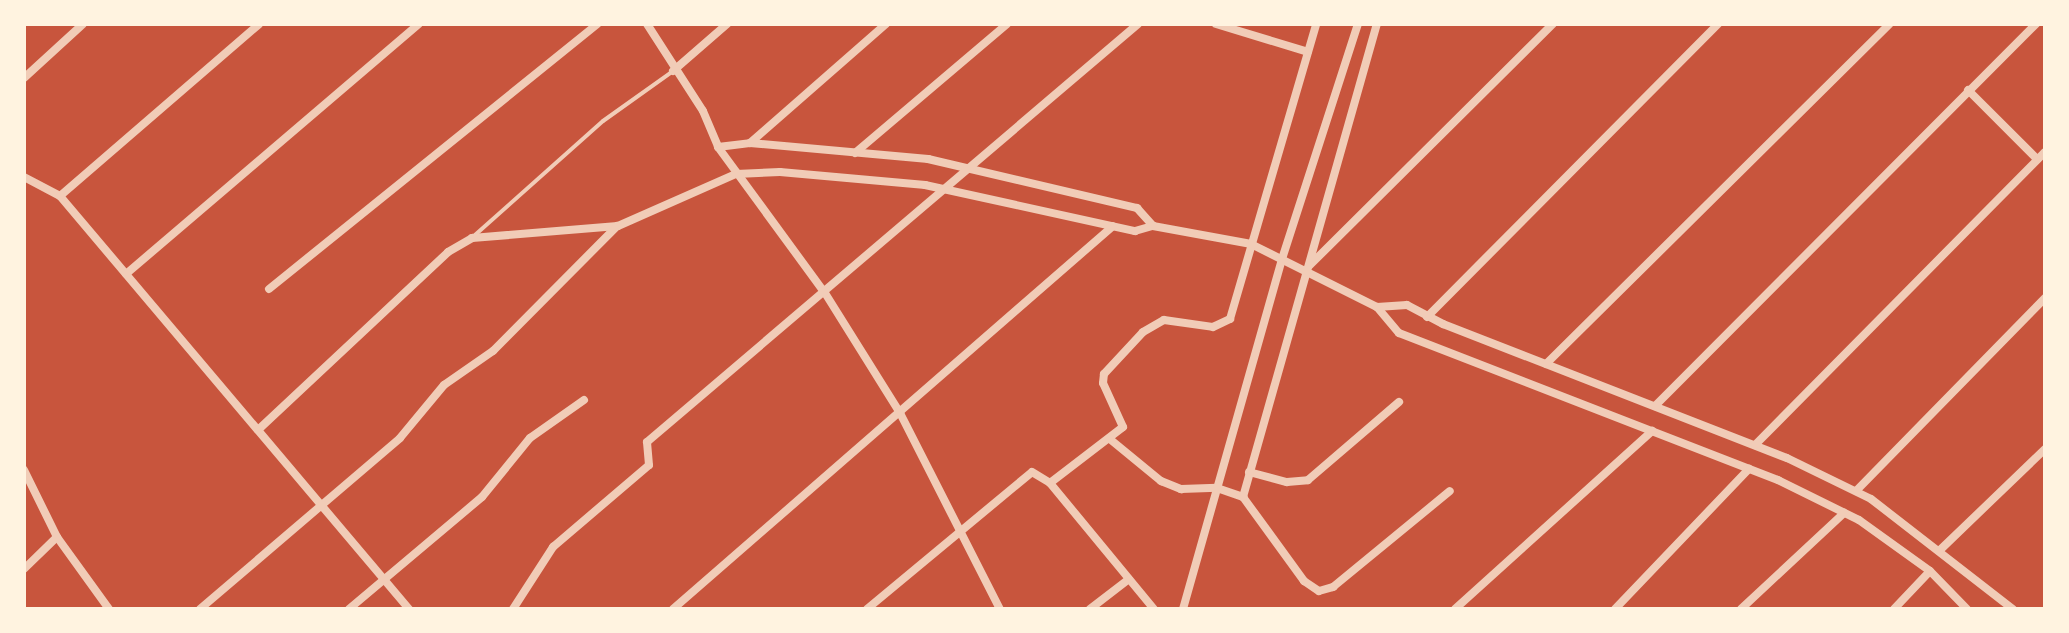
<!DOCTYPE html>
<html>
<head>
<meta charset="utf-8">
<style>
	body { margin:0 }
	#map { position:relative; width:2069px; height:633px; overflow:hidden; background:#c8553d; font-family:Jost,sans-serif }
	div>[style] { position:absolute }
	[style*='--x'] { left:calc(var(--x)*1px); top:calc(var(--y)*1px); width:calc(var(--w)*1px); rotate:calc(var(--a)*1deg) }
	.service>* { height:4px; margin:-2px; padding:0 2px; transform-origin:2px; border-radius:2px; background:#f1ccb7 }
	.minor>* { height:8px; margin:-4px; padding:0 4px; transform-origin:4px; border-radius:4px; background:#f1ccb7 }
	span { translate:-50% -50%; white-space:nowrap; text-align:center; line-height:1.15; -webkit-text-stroke:6px #fff3e0; paint-order:stroke }
	.frame { position:absolute; inset:0; border:26px solid #fff3e0; pointer-events:none }
</style>
</head>
<body>
<div id="map">
	<div class="service">
		<i style="--x:475;--y:235;--w:171;--a:-41.7"></i>
		<i style="--x:603;--y:121;--w:86;--a:-35.5"></i>
	</div>
	<div class="minor">
		<i style="--x:647;--y:24;--w:103;--a:57.2"></i>
		<i style="--x:703;--y:111;--w:39;--a:67"></i>
		<i style="--x:718;--y:147;--w:181;--a:53.8"></i>
		<i style="--x:825;--y:293;--w:142;--a:58"></i>
		<i style="--x:900;--y:413;--w:220;--a:63"></i>
		<i style="--x:1216;--y:24;--w:96;--a:16.9"></i>
		<i style="--x:673;--y:71;--w:72;--a:-41"></i>
		<i style="--x:24;--y:78;--w:80;--a:-42.5"></i>
		<i style="--x:1968;--y:90;--w:98;--a:45"></i>
		<i style="--x:750;--y:143;--w:181;--a:-41.2"></i>
		<i style="--x:718;--y:147;--w:32;--a:-7"></i>
		<i style="--x:750;--y:143;--w:179;--a:5.1"></i>
		<i style="--x:928;--y:159;--w:215;--a:13.2"></i>
		<i style="--x:1137;--y:208;--w:24;--a:48"></i>
		<i style="--x:855;--y:153;--w:199;--a:-40.3"></i>
		<i style="--x:24;--y:177;--w:41;--a:27.8"></i>
		<i style="--x:60;--y:196;--w:541;--a:49.8"></i>
		<i style="--x:60;--y:196;--w:263;--a:-40.8"></i>
		<i style="--x:1309;--y:266;--w:344;--a:-44.8"></i>
		<i style="--x:126;--y:274;--w:385;--a:-40.5"></i>
		<i style="--x:269;--y:289;--w:422;--a:-38.9"></i>
		<i style="--x:1377;--y:307;--w:30;--a:-4"></i>
		<i style="--x:1407;--y:305;--w:41;--a:27.8"></i>
		<i style="--x:1443;--y:324;--w:369;--a:21.3"></i>
		<i style="--x:1787;--y:458;--w:93;--a:26"></i>
		<i style="--x:1871;--y:499;--w:180;--a:37.8"></i>
		<i style="--x:1427;--y:317;--w:413;--a:-45.2"></i>
		<i style="--x:1546;--y:364;--w:483;--a:-44.7"></i>
		<i style="--x:1655;--y:406;--w:540;--a:-45.08"></i>
		<i style="--x:258;--y:430;--w:260;--a:-43.1"></i>
		<i style="--x:448;--y:252;--w:28;--a:-30"></i>
		<i style="--x:472;--y:238;--w:146;--a:-4.7"></i>
		<i style="--x:618;--y:226;--w:129;--a:-23.8"></i>
		<i style="--x:736;--y:174;--w:44;--a:-2.6"></i>
		<i style="--x:780;--y:172;--w:146;--a:5.1"></i>
		<i style="--x:925;--y:185;--w:215;--a:12.4"></i>
		<i style="--x:1135;--y:231;--w:19;--a:-16"></i>
		<i style="--x:1153;--y:226;--w:100;--a:10.4"></i>
		<i style="--x:1251;--y:244;--w:141;--a:26.6"></i>
		<i style="--x:1377;--y:307;--w:34;--a:50"></i>
		<i style="--x:1399;--y:333;--w:407;--a:21.2"></i>
		<i style="--x:1778;--y:480;--w:90;--a:26.3"></i>
		<i style="--x:1859;--y:520;--w:87;--a:35.7"></i>
		<i style="--x:1930;--y:571;--w:53;--a:45.8"></i>
		<i style="--x:1111;--y:440;--w:65;--a:39.4"></i>
		<i style="--x:1161;--y:481;--w:22;--a:22"></i>
		<i style="--x:1181;--y:489;--w:36;--a:-2"></i>
		<i style="--x:1217;--y:488;--w:28;--a:19"></i>
		<i style="--x:1243;--y:497;--w:104;--a:54"></i>
		<i style="--x:1304;--y:581;--w:18;--a:34"></i>
		<i style="--x:1319;--y:591;--w:15;--a:-16"></i>
		<i style="--x:1333;--y:587;--w:151;--a:-39.4"></i>
		<i style="--x:1755;--y:445;--w:412;--a:-45.3"></i>
		<i style="--x:24;--y:470;--w:75;--a:63.8"></i>
		<i style="--x:57;--y:537;--w:89;--a:54.2"></i>
		<i style="--x:1249;--y:472;--w:39;--a:15"></i>
		<i style="--x:1287;--y:482;--w:21;--a:-5"></i>
		<i style="--x:1308;--y:480;--w:120;--a:-40.6"></i>
		<i style="--x:1050;--y:483;--w:92;--a:-37.5"></i>
		<i style="--x:1123;--y:427;--w:48;--a:-114.4"></i>
		<i style="--x:1103;--y:383;--w:9;--a:-84"></i>
		<i style="--x:1104;--y:374;--w:57;--a:-47.1"></i>
		<i style="--x:1143;--y:332;--w:24;--a:-30"></i>
		<i style="--x:1164;--y:320;--w:49;--a:8.1"></i>
		<i style="--x:1213;--y:327;--w:19;--a:-25"></i>
		<i style="--x:1230;--y:319;--w:307;--a:-73.7"></i>
		<i style="--x:1856;--y:491;--w:270;--a:-45.6"></i>
		<i style="--x:1243;--y:497;--w:492;--a:-74.2"></i>
		<i style="--x:1939;--y:551;--w:147;--a:-43.9"></i>
		<i style="--x:24;--y:569;--w:46;--a:-44.1"></i>
		<i style="--x:200;--y:609;--w:263;--a:-40.5"></i>
		<i style="--x:400;--y:438;--w:69;--a:-50.3"></i>
		<i style="--x:444;--y:385;--w:60;--a:-34.8"></i>
		<i style="--x:493;--y:351;--w:176;--a:-45.2"></i>
		<i style="--x:349;--y:609;--w:174;--a:-40.1"></i>
		<i style="--x:482;--y:497;--w:76;--a:-50.9"></i>
		<i style="--x:530;--y:438;--w:66;--a:-35.1"></i>
		<i style="--x:513;--y:609;--w:74;--a:-57.2"></i>
		<i style="--x:553;--y:547;--w:126;--a:-40.5"></i>
		<i style="--x:649;--y:465;--w:23;--a:-95"></i>
		<i style="--x:647;--y:442;--w:645;--a:-40.41"></i>
		<i style="--x:673;--y:609;--w:583;--a:-41.04"></i>
		<i style="--x:867;--y:609;--w:214;--a:-39.7"></i>
		<i style="--x:1032;--y:472;--w:21;--a:31"></i>
		<i style="--x:1050;--y:483;--w:163;--a:50.5"></i>
		<i style="--x:1090;--y:609;--w:49;--a:-37.6"></i>
		<i style="--x:1183;--y:609;--w:364;--a:-74.2"></i>
		<i style="--x:1282;--y:259;--w:247;--a:-72.1"></i>
		<i style="--x:1455;--y:609;--w:266;--a:-42.1"></i>
		<i style="--x:1615;--y:609;--w:194;--a:-46.3"></i>
		<i style="--x:1741;--y:609;--w:141;--a:-43"></i>
		<i style="--x:1894;--y:609;--w:52;--a:-46.5"></i>
	</div>
	<div class="frame"></div>
</div>
</body>
</html>
